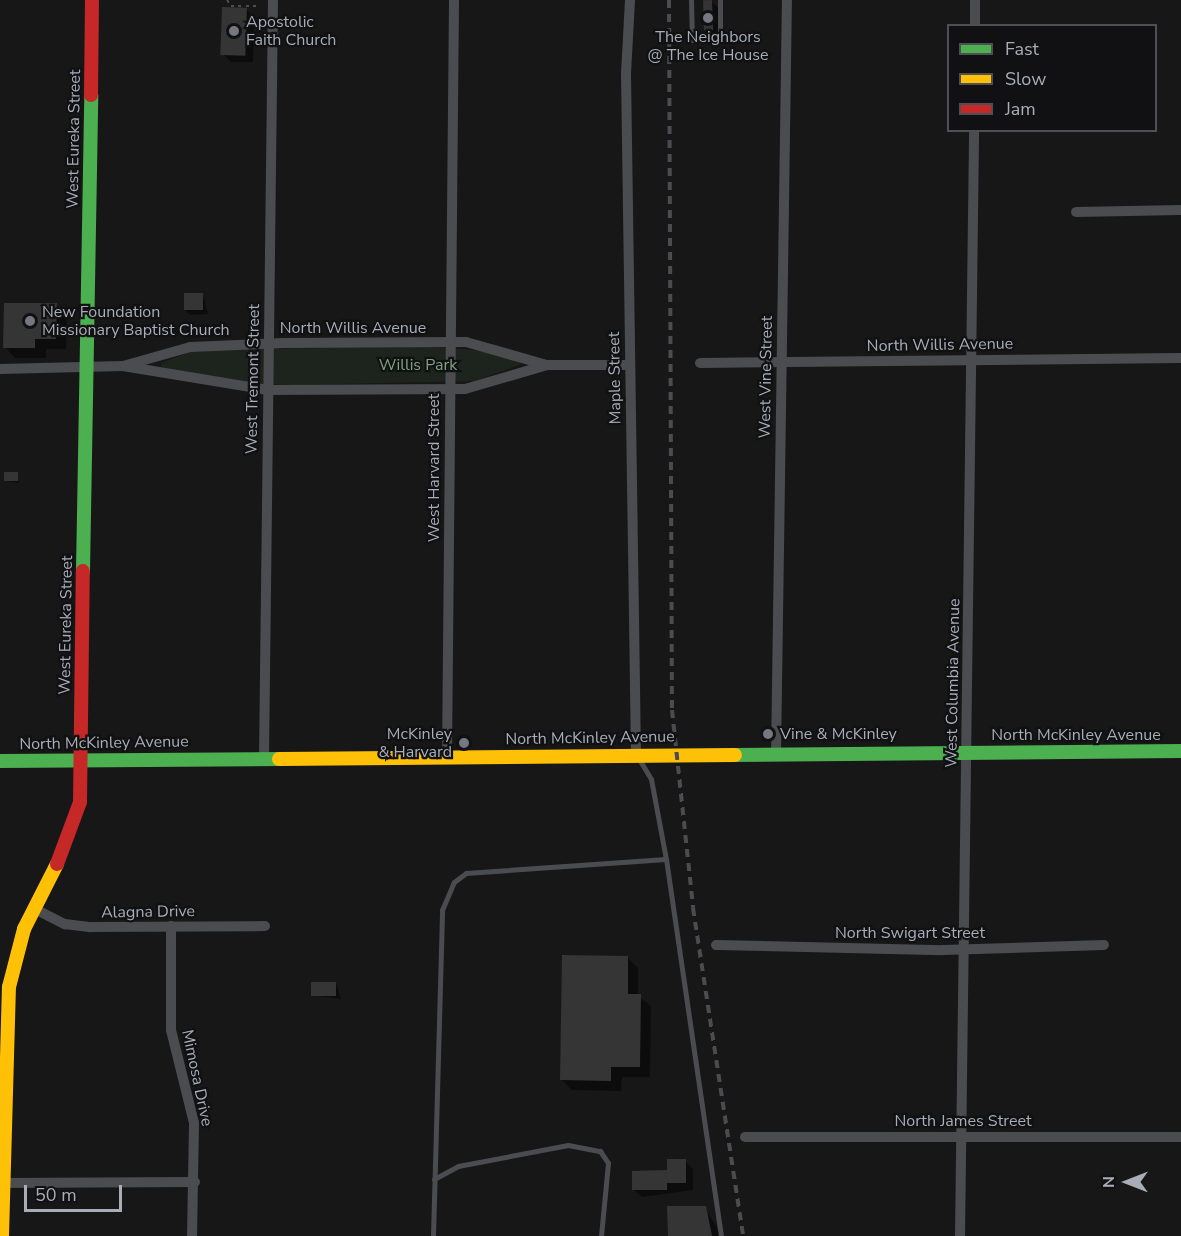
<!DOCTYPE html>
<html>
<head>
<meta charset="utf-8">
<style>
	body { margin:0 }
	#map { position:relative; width:1181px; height:1236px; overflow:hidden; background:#171717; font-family:"Nunito Sans",sans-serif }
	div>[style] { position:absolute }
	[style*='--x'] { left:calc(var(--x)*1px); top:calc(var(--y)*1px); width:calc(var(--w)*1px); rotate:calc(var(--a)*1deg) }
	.green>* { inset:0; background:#1d241e }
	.shadow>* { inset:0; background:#0007 }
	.building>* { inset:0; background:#353536; transform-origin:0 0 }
	.path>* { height:2px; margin-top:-1px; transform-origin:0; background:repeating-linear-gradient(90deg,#4d4e52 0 3px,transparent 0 7.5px) }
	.lane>* { height:5px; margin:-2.5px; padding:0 2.5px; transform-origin:2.5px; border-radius:2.5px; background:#4b4c50 }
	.street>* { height:10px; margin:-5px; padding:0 5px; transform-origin:5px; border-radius:5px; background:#4b4c50 }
	.fast>* { height:14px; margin:-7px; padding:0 7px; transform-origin:7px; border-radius:7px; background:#4caf50 }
	.slow>* { height:14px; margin:-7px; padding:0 7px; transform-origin:7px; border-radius:7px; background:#ffc107 }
	.jam>* { height:14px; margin:-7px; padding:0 7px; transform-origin:7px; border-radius:7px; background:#c62828 }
	.rail>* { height:4px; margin-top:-2px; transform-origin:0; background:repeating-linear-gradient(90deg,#4b4c4f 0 8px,transparent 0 14px) }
	.dots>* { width:16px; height:16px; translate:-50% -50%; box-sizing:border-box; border:3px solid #111113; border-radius:50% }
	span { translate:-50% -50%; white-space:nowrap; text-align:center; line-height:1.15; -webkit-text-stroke:4.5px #111113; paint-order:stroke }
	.poi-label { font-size:16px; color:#a8adb8 }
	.left { translate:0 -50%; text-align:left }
	.right { translate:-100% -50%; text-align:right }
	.street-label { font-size:16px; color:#a8adb8 }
	.park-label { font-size:16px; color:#7fa381 }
	.legend { position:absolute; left:947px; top:24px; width:210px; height:108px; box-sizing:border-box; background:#111113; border:2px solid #4d4f55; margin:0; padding:8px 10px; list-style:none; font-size:18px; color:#a8adb8 }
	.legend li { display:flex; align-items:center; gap:12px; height:30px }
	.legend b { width:30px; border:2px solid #4d4f55 }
	.north { position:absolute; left:1097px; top:1152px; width:60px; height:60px; -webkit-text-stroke:4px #111113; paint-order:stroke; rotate:270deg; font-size:16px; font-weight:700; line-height:24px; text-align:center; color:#a8adb8 }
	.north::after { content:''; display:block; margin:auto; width:21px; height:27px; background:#a8adb8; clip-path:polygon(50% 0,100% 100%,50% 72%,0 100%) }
	.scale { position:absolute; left:24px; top:1185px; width:98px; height:27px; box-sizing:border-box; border:3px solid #a8adb8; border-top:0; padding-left:8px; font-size:18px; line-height:21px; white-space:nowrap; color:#a8adb8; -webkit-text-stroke:4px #111113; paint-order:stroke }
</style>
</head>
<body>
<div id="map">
	<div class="green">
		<i style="clip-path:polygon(428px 347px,490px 351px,522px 364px,474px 381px,295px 385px,240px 383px,161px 367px,161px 363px,190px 352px,241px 349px)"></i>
	</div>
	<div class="shadow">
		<i style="clip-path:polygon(712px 2px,720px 10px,720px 37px,705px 30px)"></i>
		<i style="clip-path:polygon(246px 9px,254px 17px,253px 62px,231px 62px,223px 54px)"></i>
		<i style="clip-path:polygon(203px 295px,208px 314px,190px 315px,185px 310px)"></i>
		<i style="clip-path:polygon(56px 305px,67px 315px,66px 349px,46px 349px,46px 358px,15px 358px,5px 347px)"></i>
		<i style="clip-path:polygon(17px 474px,19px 483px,6px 481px)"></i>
		<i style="clip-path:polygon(628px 958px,638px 968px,638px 996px,651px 1006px,650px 1077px,622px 1077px,621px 1091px,572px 1090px,561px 1079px)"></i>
		<i style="clip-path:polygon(336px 983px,341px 999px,313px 995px)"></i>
		<i style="clip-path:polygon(685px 1161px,693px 1169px,693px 1190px,642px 1197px,634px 1190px)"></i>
		<i style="clip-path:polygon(705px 1208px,722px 1236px,669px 1236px)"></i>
	</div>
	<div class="building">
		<i style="left:712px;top:0;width:30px;height:9px;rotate:88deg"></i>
		<i style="left:222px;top:7px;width:25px;height:48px;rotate:2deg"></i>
		<i style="left:184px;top:293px;width:19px;height:17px"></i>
		<i style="clip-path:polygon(4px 303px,57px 303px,56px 339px,35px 339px,35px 348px,3px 348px)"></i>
		<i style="left:4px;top:472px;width:14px;height:9px"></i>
		<i style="clip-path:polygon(562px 955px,628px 956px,628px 994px,641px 994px,640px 1067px,611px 1067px,611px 1081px,560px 1080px)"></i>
		<i style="left:311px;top:982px;width:25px;height:14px"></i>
		<i style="clip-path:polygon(667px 1159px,686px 1159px,686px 1183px,667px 1183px,667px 1190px,632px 1190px,632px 1171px,667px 1170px)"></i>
		<i style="clip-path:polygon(667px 1206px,706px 1206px,712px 1236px,668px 1236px)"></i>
	</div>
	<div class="path">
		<i style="--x:227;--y:0;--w:7;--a:56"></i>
		<i style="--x:231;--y:6;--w:26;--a:0"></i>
	</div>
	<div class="lane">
		<i style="--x:691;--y:0;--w:40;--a:88.6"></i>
		<i style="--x:692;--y:40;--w:28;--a:2"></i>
		<i style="--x:720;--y:41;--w:41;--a:-90"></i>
		<i style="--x:639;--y:759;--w:23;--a:59"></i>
		<i style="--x:651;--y:779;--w:81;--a:79.4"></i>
		<i style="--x:666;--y:859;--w:381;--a:81.7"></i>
		<i style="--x:434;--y:1179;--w:27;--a:-28"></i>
		<i style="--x:458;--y:1166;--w:112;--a:-10.8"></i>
		<i style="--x:568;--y:1145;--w:33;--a:11"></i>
		<i style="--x:600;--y:1151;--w:14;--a:56"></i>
		<i style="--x:608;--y:1163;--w:73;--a:95.5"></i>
		<i style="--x:433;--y:1236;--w:326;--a:-88.4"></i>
		<i style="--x:442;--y:910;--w:30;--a:-67"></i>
		<i style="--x:454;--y:882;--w:15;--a:-37"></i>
		<i style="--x:466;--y:873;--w:200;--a:-4"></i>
	</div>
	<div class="street">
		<i style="--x:630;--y:0;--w:73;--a:93.1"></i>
		<i style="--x:626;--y:73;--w:682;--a:89.16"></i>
		<i style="--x:975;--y:26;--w:26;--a:-90"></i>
		<i style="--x:1076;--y:212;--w:105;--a:-1.1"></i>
		<i style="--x:700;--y:363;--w:481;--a:-0.6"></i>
		<i style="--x:123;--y:366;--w:147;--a:9.4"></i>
		<i style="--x:268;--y:390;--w:197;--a:-0.3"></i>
		<i style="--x:465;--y:389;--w:85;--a:-16.3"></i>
		<i style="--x:0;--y:369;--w:123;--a:-1.4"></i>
		<i style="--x:123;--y:366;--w:70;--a:-15.8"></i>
		<i style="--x:190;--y:347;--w:94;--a:-2.4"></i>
		<i style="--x:284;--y:343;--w:182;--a:-0.3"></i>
		<i style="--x:466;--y:342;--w:84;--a:15.9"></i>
		<i style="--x:547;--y:365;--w:83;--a:0"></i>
		<i style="--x:776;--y:755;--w:755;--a:-89.17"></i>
		<i style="--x:447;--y:756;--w:756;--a:-89.47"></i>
		<i style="--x:264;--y:758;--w:758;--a:-89.32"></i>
		<i style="--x:35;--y:909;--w:34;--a:27"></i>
		<i style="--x:65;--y:924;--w:26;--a:7"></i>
		<i style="--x:91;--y:927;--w:174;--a:-0.3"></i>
		<i style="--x:171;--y:926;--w:104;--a:90"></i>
		<i style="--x:171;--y:1030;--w:96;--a:76.1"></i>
		<i style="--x:194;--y:1123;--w:113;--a:91"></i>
		<i style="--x:716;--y:945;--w:227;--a:1.3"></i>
		<i style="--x:943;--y:950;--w:161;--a:-1.8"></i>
		<i style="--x:745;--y:1137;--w:436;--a:0"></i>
		<i style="--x:0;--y:1183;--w:195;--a:-0.3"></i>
		<i style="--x:960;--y:1236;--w:1106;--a:-89.27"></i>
	</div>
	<div class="fast">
		<i style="--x:83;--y:571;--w:476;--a:-89"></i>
		<i style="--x:735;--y:755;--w:446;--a:-0.5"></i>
		<i style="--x:0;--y:761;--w:279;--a:-0.4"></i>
	</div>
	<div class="slow">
		<i style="--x:279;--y:759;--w:456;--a:-0.5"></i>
		<i style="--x:2;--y:1236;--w:249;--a:-88.4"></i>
		<i style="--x:9;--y:987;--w:60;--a:-75.5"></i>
		<i style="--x:24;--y:929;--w:73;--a:-63.1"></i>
	</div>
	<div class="jam">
		<i style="--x:91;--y:95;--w:95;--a:-89.4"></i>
		<i style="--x:57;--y:864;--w:66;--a:-69.6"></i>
		<i style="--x:80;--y:802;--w:231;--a:-89.3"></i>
	</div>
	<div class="rail">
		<i style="--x:669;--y:0;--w:710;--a:89.76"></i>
		<i style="--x:672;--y:710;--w:199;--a:83.9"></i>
		<i style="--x:693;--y:908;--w:332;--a:81.3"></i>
	</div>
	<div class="dots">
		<i style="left:708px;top:18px;background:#757880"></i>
		<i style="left:234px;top:31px;background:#757880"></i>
		<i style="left:30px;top:321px;background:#757880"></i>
		<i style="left:768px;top:734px;background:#757880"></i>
		<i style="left:464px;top:743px;background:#757880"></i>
	</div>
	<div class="poi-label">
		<span class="left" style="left:246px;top:31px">Apostolic<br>Faith Church</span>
		<span style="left:708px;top:46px">The Neighbors<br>@ The Ice House</span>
		<span class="left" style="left:42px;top:321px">New Foundation<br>Missionary Baptist Church</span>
		<span class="right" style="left:452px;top:743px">McKinley<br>&amp; Harvard</span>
		<span class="left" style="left:780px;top:734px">Vine &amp; McKinley</span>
	</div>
	<div class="street-label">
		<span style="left:74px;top:139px;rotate:-89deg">West Eureka Street</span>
		<span style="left:353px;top:328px">North Willis Avenue</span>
		<span style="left:940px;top:345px;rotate:-1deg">North Willis Avenue</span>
		<span style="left:766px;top:377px;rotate:-89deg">West Vine Street</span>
		<span style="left:615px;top:378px;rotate:-91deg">Maple Street</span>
		<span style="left:253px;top:379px;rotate:-89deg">West Tremont Street</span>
		<span style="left:434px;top:468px;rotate:-90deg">West Harvard Street</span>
		<span style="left:66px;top:625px;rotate:-89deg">West Eureka Street</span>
		<span style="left:953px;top:683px;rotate:-89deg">West Columbia Avenue</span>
		<span style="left:1076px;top:735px">North McKinley Avenue</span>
		<span style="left:590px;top:738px;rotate:-1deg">North McKinley Avenue</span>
		<span style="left:104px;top:743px;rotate:-1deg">North McKinley Avenue</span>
		<span style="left:148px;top:912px;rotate:-1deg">Alagna Drive</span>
		<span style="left:910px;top:933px">North Swigart Street</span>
		<span style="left:197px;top:1078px;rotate:78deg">Mimosa Drive</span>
		<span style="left:963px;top:1121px">North James Street</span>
	</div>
	<div class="park-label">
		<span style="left:418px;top:365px">Willis Park</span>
	</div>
	<ul class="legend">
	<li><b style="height:8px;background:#4caf50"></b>Fast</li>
	<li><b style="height:8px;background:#ffc107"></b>Slow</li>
	<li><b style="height:8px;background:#c62828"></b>Jam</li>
	</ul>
	<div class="north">N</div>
	<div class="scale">50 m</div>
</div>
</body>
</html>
